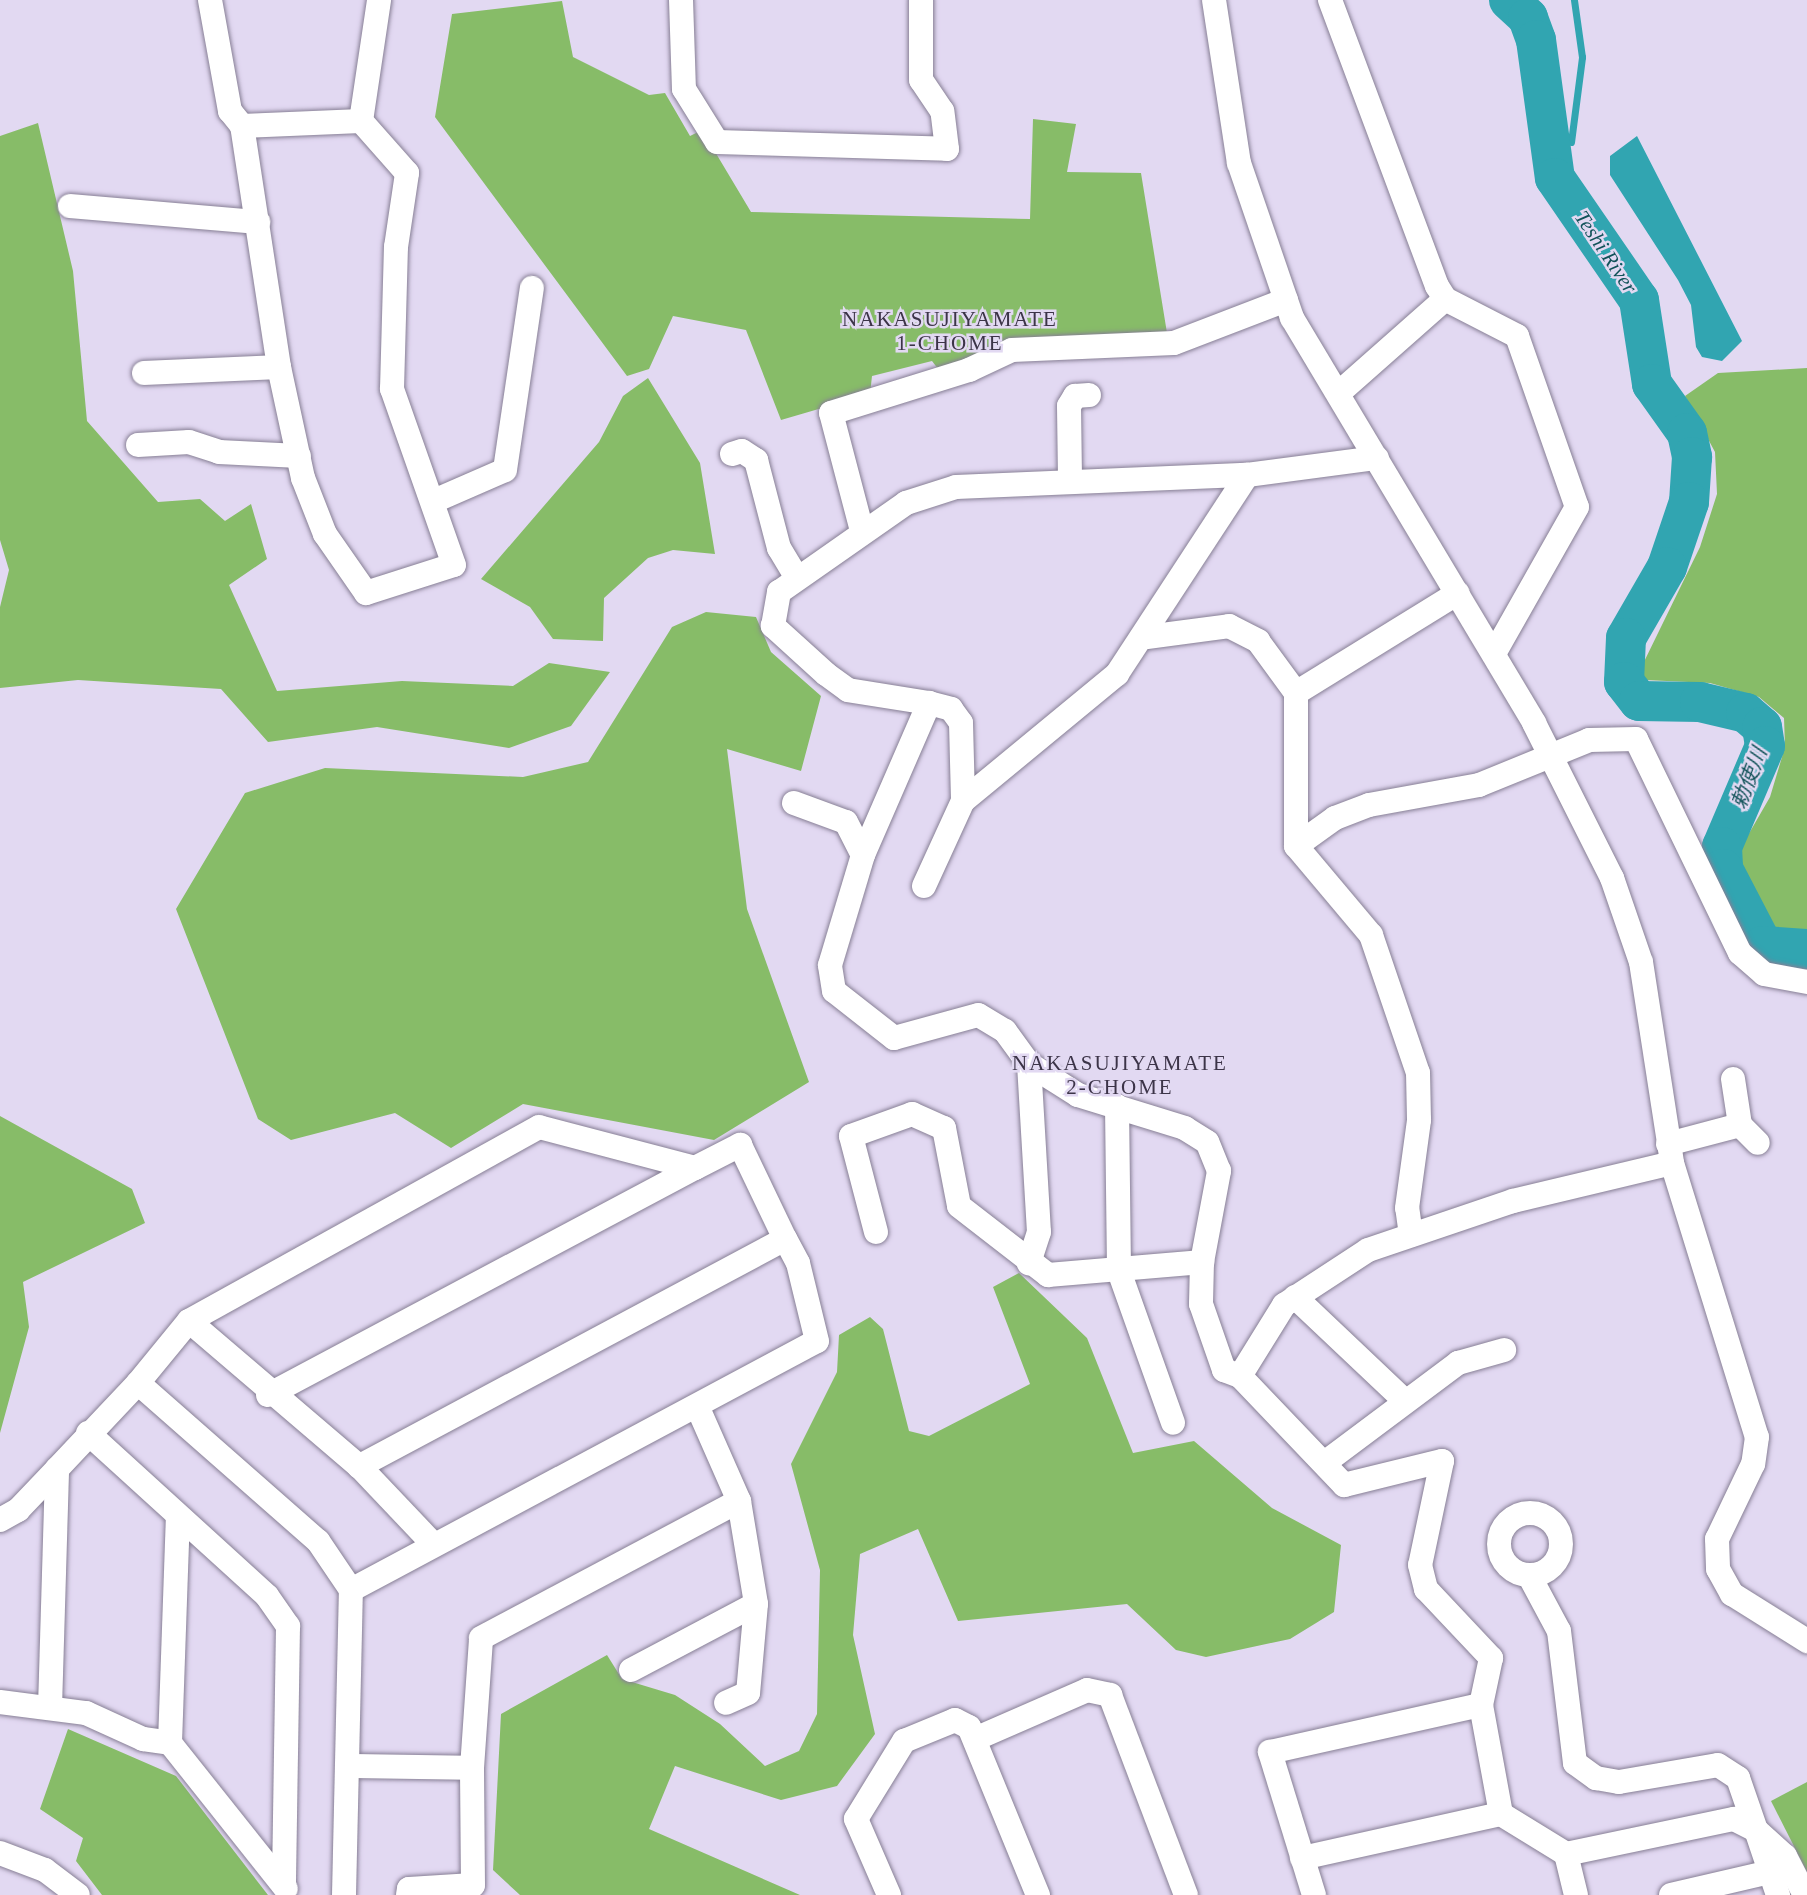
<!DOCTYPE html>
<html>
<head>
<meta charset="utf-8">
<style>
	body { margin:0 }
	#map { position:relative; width:1807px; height:1895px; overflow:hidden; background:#e2d9f2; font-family:"Times New Roman","Noto Sans JP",serif }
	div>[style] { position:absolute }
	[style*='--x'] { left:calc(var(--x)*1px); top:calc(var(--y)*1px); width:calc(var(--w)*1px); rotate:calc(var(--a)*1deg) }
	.forest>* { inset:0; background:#87bc68 }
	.water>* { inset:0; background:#31a5b1 }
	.stream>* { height:7px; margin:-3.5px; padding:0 3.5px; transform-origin:3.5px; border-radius:3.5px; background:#31a5b1 }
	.river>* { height:40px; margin:-20px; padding:0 20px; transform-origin:20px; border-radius:20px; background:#31a5b1 }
	.roads { filter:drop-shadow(0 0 2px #877f95) drop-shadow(0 0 2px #877f95) }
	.minor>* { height:24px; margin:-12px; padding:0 12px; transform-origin:12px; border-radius:12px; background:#fff }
	.minor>.ring { margin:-12px; padding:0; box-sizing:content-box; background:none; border:24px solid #fff; border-radius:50% }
	span { translate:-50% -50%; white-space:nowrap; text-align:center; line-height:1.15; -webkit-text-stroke:5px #e2d9f2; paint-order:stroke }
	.water-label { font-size:21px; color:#115259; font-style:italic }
	.neighbourhood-label { font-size:21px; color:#3c3448; letter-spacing:2px }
</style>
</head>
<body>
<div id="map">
	<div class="forest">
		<i style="clip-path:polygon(562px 1px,573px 57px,649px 95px,665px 93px,690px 136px,702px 130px,751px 212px,1030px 219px,1033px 119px,1076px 124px,1067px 172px,1141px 173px,1167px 333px,942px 374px,932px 361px,872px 376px,870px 394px,781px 420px,746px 330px,673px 316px,649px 369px,627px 376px,435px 117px,452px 14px)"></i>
		<i style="clip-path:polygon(38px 123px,73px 271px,87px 421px,158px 502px,200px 499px,225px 521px,251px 504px,267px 559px,229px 585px,277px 691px,402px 681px,513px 686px,549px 663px,610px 672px,571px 726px,509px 748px,377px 727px,268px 742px,221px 689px,78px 680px,0 688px,0 607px,9px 570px,0 540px,0 136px)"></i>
		<i style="clip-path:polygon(1807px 368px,1807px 937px,1792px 939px,1767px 928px,1740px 880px,1736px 856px,1770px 797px,1785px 747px,1784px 718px,1759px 697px,1710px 683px,1645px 680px,1639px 672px,1700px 547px,1717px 494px,1715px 452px,1685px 396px,1718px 373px)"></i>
		<i style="clip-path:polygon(648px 378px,700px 463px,715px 554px,673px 550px,648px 558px,604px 598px,603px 641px,553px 639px,530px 607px,481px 579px,599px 442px,623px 396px)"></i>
		<i style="clip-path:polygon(706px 612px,756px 617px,771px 652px,821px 696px,801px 771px,727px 749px,747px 909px,809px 1082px,714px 1140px,523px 1104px,451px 1148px,395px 1113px,291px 1140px,258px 1119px,176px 909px,245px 793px,325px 768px,523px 777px,588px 762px,672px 627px)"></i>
		<i style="clip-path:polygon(0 1116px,132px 1189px,145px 1223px,23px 1282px,29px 1327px,0 1433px)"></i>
		<i style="clip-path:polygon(1019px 1273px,1087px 1338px,1133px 1453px,1194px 1441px,1272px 1508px,1341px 1545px,1334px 1612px,1290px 1639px,1206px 1657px,1176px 1650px,1127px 1604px,958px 1621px,918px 1529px,860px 1554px,853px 1635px,875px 1734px,837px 1786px,781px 1800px,675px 1766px,649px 1829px,800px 1895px,520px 1895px,493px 1870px,501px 1714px,607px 1655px,622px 1679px,675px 1695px,720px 1724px,765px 1766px,799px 1751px,817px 1714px,820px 1570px,791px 1464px,837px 1372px,839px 1335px,870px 1317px,883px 1329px,909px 1431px,929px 1436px,1030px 1384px,993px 1287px)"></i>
		<i style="clip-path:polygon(68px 1729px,176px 1776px,268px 1895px,102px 1895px,76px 1861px,83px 1838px,40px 1809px)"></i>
		<i style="clip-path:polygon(1807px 1782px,1807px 1872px,1771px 1801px)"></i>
	</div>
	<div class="water">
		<i style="clip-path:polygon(1637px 136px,1742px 341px,1722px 361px,1702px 357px,1696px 347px,1691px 305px,1678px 280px,1610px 175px,1610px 156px)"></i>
	</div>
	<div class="stream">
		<i style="--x:1571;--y:142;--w:86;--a:-82.6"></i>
		<i style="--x:1582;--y:57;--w:58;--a:-98"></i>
	</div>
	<div class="river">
		<i style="--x:1509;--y:0;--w:26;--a:43"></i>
		<i style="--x:1528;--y:18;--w:23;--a:70"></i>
		<i style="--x:1536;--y:40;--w:139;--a:82.2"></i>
		<i style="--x:1555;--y:178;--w:148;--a:55.5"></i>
		<i style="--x:1639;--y:300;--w:85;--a:81.2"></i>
		<i style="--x:1652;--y:384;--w:60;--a:54.5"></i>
		<i style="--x:1687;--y:433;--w:25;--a:78"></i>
		<i style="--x:1692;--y:457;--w:45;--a:93.8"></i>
		<i style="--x:1689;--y:502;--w:69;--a:108.7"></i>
		<i style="--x:1667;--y:567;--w:82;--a:120"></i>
		<i style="--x:1626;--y:638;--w:44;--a:92.6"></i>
		<i style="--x:1624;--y:682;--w:24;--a:52"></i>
		<i style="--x:1639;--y:701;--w:61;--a:0.9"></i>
		<i style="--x:1700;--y:702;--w:47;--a:13.4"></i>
		<i style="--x:1746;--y:713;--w:21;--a:41"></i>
		<i style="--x:1762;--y:727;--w:19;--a:81"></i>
		<i style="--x:1765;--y:746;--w:110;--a:113.1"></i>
		<i style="--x:1722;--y:847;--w:22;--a:87"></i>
		<i style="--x:1723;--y:869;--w:87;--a:62.5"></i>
		<i style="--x:1763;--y:946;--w:44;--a:3.9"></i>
	</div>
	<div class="roads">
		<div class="minor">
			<i style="--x:210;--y:0;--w:113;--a:79.8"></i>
			<i style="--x:230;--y:111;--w:19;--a:51"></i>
			<i style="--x:242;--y:126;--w:119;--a:-2.4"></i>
			<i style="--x:681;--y:0;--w:89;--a:88.1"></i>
			<i style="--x:684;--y:89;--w:62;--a:58.1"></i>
			<i style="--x:717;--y:142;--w:230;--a:1.7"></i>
			<i style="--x:947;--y:149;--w:38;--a:-97"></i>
			<i style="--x:942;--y:111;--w:37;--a:-124"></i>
			<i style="--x:921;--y:80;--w:80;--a:-90"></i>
			<i style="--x:1214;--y:0;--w:165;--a:81.3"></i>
			<i style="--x:1239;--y:163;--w:164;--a:71.1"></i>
			<i style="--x:1292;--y:318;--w:472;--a:59.1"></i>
			<i style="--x:1534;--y:723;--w:174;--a:63.3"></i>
			<i style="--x:1612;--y:878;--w:89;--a:71"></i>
			<i style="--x:1641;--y:962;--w:203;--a:81.2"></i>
			<i style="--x:1672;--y:1163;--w:287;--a:72.8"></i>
			<i style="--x:1757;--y:1437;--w:27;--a:98"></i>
			<i style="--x:1753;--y:1464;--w:83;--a:115.6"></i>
			<i style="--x:1717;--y:1539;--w:30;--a:88"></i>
			<i style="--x:1718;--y:1569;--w:29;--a:61"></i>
			<i style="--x:1732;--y:1594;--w:89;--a:32.1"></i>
			<i style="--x:1330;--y:0;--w:305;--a:69.5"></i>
			<i style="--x:1437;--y:286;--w:15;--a:58"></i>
			<i style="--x:1445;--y:299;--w:81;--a:27.2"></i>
			<i style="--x:1517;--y:336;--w:181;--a:70.7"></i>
			<i style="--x:1577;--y:507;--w:169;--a:119.5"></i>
			<i style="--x:70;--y:206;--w:189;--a:4.9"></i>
			<i style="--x:279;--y:367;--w:114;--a:77.8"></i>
			<i style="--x:303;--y:478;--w:60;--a:68.6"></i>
			<i style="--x:325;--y:534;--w:72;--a:55.2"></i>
			<i style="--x:366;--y:593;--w:92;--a:-17.7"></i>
			<i style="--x:454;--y:565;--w:187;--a:-109.4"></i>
			<i style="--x:392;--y:389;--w:142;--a:-88.4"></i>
			<i style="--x:396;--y:247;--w:75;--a:-81.5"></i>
			<i style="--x:407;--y:173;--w:69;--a:-131.5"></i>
			<i style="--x:361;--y:121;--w:122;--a:-81.5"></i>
			<i style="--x:144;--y:373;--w:135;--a:-2.5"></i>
			<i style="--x:279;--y:367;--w:244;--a:-98.7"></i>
			<i style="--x:1341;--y:391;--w:139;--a:-41.5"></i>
			<i style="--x:138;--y:445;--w:51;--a:-3.4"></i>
			<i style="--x:189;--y:442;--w:32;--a:18"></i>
			<i style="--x:219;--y:452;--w:80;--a:2.9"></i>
			<i style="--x:732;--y:454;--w:10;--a:-17"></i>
			<i style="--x:742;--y:451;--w:17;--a:33"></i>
			<i style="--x:756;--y:460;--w:91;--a:75.4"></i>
			<i style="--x:779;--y:548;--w:35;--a:59"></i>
			<i style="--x:1070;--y:478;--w:72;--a:-90.8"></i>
			<i style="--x:1069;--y:406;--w:12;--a:-59"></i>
			<i style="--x:1075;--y:396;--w:14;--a:-4"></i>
			<i style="--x:434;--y:501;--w:77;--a:-23.6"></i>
			<i style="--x:505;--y:470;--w:184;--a:-81.6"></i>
			<i style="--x:862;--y:531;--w:122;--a:-104.7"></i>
			<i style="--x:831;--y:413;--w:145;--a:-17.3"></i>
			<i style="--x:969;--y:370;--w:47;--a:-24.9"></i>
			<i style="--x:1012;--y:350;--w:162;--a:-2.5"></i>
			<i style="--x:1174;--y:343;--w:120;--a:-21"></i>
			<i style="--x:1147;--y:637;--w:83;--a:-7.6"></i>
			<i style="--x:1229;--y:626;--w:33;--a:27"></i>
			<i style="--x:1258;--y:641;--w:64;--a:53.8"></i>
			<i style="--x:929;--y:703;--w:82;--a:-170.9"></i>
			<i style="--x:848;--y:690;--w:27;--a:-144"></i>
			<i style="--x:826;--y:674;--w:72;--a:-137.8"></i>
			<i style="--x:773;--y:626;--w:35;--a:-80"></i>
			<i style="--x:779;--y:592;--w:155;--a:-35"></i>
			<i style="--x:906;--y:503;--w:52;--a:-17.7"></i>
			<i style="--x:956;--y:487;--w:291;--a:-2.4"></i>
			<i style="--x:1247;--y:475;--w:131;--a:-7.5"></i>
			<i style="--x:794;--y:803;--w:55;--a:20.1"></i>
			<i style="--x:846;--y:822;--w:37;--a:63"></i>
			<i style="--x:1296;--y:846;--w:48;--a:-35.7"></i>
			<i style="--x:1335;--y:818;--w:36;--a:-21"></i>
			<i style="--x:1369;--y:805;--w:112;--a:-10.3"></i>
			<i style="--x:1479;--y:785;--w:119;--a:-22.2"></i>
			<i style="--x:1589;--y:740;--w:47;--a:-1.2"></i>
			<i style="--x:1636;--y:739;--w:238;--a:64.1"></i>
			<i style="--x:1740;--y:953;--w:32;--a:41"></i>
			<i style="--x:1764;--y:974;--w:44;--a:10.5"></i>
			<i style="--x:924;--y:886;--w:94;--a:-65.4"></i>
			<i style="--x:1029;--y:1064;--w:168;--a:86.6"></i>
			<i style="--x:1039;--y:1232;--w:33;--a:108"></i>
			<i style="--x:1733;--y:1079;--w:47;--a:81.3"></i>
			<i style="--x:1740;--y:1125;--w:25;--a:45"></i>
			<i style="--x:1117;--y:1106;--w:165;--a:89.3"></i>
			<i style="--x:1119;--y:1271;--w:161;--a:70.4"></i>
			<i style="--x:1668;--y:1144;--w:74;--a:-14.8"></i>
			<i style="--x:876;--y:1232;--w:99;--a:-104.6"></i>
			<i style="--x:851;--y:1136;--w:65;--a:-19.8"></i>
			<i style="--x:912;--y:1114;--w:35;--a:24"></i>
			<i style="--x:944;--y:1128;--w:79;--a:79.1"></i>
			<i style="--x:959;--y:1206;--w:113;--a:37.8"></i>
			<i style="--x:1048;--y:1275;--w:155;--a:-4.8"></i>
			<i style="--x:1202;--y:1262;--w:93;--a:-79.4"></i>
			<i style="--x:1219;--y:1171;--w:31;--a:-112"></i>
			<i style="--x:1207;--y:1142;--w:26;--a:-148"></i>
			<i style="--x:1185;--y:1128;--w:112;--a:-162.9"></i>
			<i style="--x:1078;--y:1095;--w:58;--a:-147.7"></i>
			<i style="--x:1029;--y:1064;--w:41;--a:-126"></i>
			<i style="--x:1005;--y:1031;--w:31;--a:-149"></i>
			<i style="--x:978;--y:1015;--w:87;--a:164.7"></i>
			<i style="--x:894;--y:1038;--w:76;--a:-141.9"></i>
			<i style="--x:834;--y:991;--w:26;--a:-99"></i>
			<i style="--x:830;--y:965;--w:115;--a:-73.3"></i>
			<i style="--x:863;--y:855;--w:166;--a:-66.5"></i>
			<i style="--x:929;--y:703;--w:23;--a:15"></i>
			<i style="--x:951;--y:709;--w:17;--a:54"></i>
			<i style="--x:961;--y:723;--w:78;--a:88.5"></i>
			<i style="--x:963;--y:801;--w:200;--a:-39.5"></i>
			<i style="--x:1117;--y:674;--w:238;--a:-56.8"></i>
			<i style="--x:1411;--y:1235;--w:27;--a:-98"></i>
			<i style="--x:1407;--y:1208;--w:89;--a:-82.2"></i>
			<i style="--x:1419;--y:1120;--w:47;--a:-91.2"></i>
			<i style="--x:1418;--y:1073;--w:146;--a:-108.8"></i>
			<i style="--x:1371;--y:935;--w:116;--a:-130.1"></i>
			<i style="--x:1296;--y:846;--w:153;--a:-90"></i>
			<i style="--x:1296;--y:693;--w:190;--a:-31.7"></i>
			<i style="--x:1202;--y:1262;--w:42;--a:91.4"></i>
			<i style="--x:1201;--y:1304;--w:70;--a:70.8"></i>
			<i style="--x:1224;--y:1370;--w:17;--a:21"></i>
			<i style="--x:1240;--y:1376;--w:151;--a:46.3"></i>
			<i style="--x:1344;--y:1485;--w:101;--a:-13.8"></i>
			<i style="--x:1442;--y:1461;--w:106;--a:101.9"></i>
			<i style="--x:1420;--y:1565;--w:25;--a:76"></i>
			<i style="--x:1426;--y:1589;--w:95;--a:46.7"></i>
			<i style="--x:1491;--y:1658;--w:48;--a:102"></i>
			<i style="--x:1295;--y:1297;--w:149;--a:43.4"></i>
			<i style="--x:189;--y:1321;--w:223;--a:40.5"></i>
			<i style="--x:1240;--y:1376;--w:84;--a:-58.2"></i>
			<i style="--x:1284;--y:1305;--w:100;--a:-33.2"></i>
			<i style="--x:1368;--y:1250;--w:153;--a:-18.7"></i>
			<i style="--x:1513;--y:1201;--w:163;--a:-13.4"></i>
			<i style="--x:138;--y:1383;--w:80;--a:-50.6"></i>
			<i style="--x:189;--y:1321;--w:400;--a:-29"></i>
			<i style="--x:539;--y:1127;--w:161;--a:14.7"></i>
			<i style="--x:695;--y:1168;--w:51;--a:-27.1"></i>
			<i style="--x:740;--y:1145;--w:104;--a:64.4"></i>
			<i style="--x:785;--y:1239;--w:483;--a:151.9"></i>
			<i style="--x:359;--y:1466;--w:108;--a:46.5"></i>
			<i style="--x:268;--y:1395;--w:484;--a:-28"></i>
			<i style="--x:698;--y:1408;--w:102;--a:66.2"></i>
			<i style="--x:739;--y:1501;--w:104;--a:80.6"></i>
			<i style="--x:756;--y:1604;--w:89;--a:95.1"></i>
			<i style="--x:748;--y:1693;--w:24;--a:156"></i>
			<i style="--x:88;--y:1433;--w:242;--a:42.3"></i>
			<i style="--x:267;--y:1596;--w:37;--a:55"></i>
			<i style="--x:288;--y:1626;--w:258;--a:90.9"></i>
			<i style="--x:1327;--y:1461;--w:164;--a:-36.8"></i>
			<i style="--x:1458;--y:1363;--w:48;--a:-15.8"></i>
			<i class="ring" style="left:1499px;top:1513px;width:38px;height:38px"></i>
			<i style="--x:0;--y:1520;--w:21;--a:-29"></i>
			<i style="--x:18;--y:1510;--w:57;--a:-46.4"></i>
			<i style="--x:1530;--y:1577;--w:61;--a:61.8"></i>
			<i style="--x:1559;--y:1631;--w:133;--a:83.1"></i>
			<i style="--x:1575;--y:1763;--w:26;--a:36"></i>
			<i style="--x:1596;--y:1778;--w:23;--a:10"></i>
			<i style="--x:1619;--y:1782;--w:100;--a:-9.7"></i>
			<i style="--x:1718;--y:1765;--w:24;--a:33"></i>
			<i style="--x:1738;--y:1778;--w:55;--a:70.9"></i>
			<i style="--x:1756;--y:1830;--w:39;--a:42"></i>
			<i style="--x:1785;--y:1856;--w:44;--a:62.9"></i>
			<i style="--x:631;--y:1670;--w:141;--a:-27.8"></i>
			<i style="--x:0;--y:1702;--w:87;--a:7.3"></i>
			<i style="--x:86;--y:1713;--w:63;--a:24.5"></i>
			<i style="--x:143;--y:1739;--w:27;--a:8"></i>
			<i style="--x:170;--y:1743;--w:186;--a:51.5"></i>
			<i style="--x:50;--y:1708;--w:239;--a:-88.3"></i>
			<i style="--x:57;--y:1469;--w:118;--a:-46.7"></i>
			<i style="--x:138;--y:1383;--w:240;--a:41.3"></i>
			<i style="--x:318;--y:1541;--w:59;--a:56"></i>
			<i style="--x:351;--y:1590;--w:528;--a:-28.12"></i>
			<i style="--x:817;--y:1341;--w:80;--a:-103.7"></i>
			<i style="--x:798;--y:1263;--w:27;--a:-118"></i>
			<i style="--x:975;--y:1739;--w:122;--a:-23.6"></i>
			<i style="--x:1087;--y:1690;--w:24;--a:12"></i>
			<i style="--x:1110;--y:1695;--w:214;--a:69.2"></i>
			<i style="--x:170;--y:1743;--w:226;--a:-88"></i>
			<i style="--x:349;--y:1766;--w:123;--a:0.9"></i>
			<i style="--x:0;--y:1853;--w:48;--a:20.7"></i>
			<i style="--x:45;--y:1870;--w:41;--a:37.1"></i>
			<i style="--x:1566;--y:1854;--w:172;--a:-11.8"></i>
			<i style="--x:1734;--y:1819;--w:25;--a:27"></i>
			<i style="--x:1756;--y:1830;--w:69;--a:71.3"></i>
			<i style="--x:1302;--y:1858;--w:204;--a:-12.5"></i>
			<i style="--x:344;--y:1895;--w:305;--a:-88.7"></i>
			<i style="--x:408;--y:1895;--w:6;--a:-81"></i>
			<i style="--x:409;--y:1889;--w:64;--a:-3.6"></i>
			<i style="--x:473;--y:1885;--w:117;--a:-90.5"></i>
			<i style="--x:472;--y:1768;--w:130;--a:-86"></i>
			<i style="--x:481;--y:1638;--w:292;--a:-28"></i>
			<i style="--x:889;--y:1895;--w:83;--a:-113.5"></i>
			<i style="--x:856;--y:1819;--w:92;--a:-58.4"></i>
			<i style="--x:904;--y:1741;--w:55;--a:-22.4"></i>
			<i style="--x:955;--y:1720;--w:16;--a:27"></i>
			<i style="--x:969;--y:1727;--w:182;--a:67.7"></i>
			<i style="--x:1314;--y:1895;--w:150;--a:-107.1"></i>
			<i style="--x:1270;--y:1752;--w:216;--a:-12.6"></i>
			<i style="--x:1481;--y:1705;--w:111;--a:79.6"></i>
			<i style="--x:1501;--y:1814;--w:76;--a:31.6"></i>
			<i style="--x:1566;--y:1854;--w:42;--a:76.3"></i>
			<i style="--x:1671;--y:1895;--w:102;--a:-13.1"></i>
		</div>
	</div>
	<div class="water-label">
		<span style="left:1606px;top:252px;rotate:56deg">Teshi River</span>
		<span style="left:1749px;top:778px;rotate:-69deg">勅使川</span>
	</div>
	<div class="neighbourhood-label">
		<span style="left:950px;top:331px">NAKASUJIYAMATE<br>1-CHOME</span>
		<span style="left:1120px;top:1075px">NAKASUJIYAMATE<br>2-CHOME</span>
	</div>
</div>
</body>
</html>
